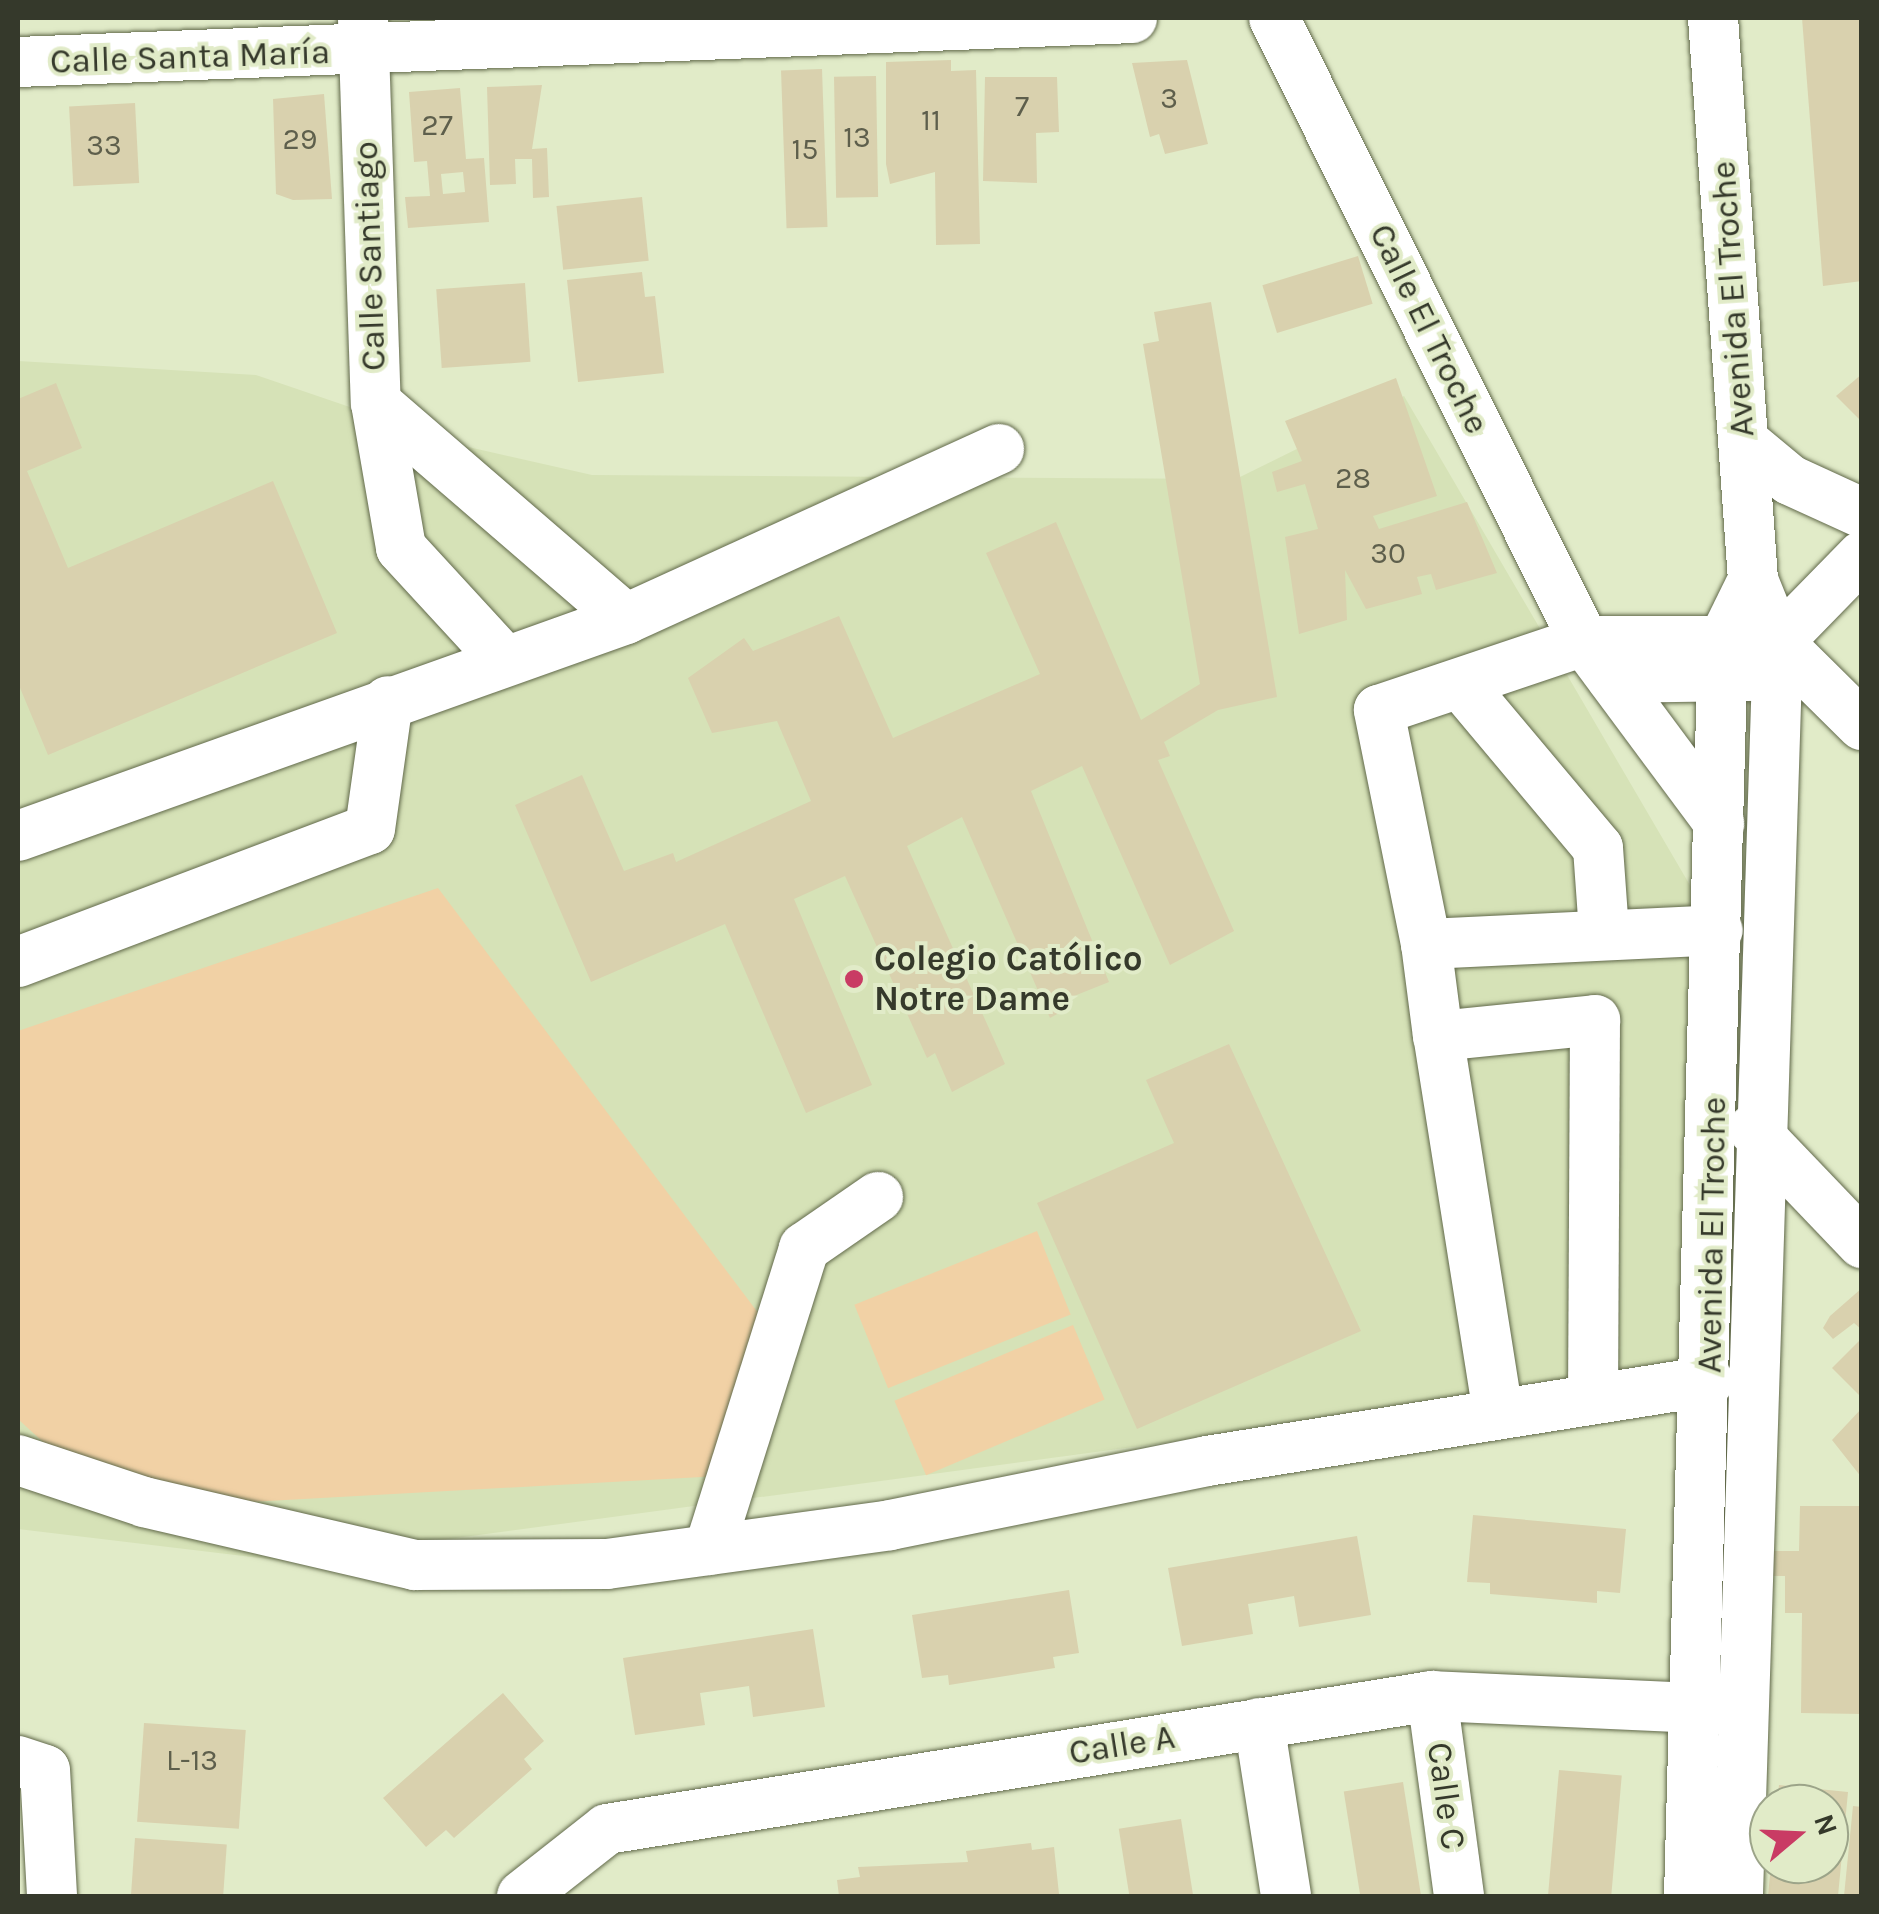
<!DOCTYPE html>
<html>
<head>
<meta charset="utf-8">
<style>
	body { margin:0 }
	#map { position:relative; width:1879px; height:1914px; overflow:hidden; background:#e1ebc8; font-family:Karla,sans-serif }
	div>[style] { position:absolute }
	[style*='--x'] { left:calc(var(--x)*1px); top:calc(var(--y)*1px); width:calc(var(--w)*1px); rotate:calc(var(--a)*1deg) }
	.built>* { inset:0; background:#d6e2b7 }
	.green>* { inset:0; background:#f1d1a5; transform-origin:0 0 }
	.building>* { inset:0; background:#d9d1ae; transform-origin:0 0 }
	.roads { filter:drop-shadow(0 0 2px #61694a) drop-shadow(0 0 2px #61694a) }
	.minor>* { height:50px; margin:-25px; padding:0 25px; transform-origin:25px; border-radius:25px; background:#fff }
	.dots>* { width:28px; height:28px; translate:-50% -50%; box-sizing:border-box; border:5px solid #e1ebc8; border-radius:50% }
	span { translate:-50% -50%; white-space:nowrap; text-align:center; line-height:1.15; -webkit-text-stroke:8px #e1ebc8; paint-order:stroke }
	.number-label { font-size:30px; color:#5e5f4c }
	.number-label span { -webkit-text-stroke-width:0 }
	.street-label { font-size:35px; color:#35392b }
	.poi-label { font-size:35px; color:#35392b; font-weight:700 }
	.left { translate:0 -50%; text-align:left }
	.frame { position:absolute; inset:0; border:20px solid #35392b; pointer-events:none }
	.north { position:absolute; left:1749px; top:1784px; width:100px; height:100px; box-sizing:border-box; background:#e1ebc8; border:2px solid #9ca489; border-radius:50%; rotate:71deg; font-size:28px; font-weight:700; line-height:40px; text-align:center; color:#35392b }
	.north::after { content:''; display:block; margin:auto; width:35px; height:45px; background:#c93b64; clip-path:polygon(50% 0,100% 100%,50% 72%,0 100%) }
</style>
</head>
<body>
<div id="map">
	<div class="built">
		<i style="clip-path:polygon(18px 361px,256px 375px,464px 446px,592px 475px,1236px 479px,1404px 396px,1691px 887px,1689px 1372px,286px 1561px,18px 1529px)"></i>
	</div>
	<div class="green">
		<i style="clip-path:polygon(438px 888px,762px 1318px,720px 1476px,211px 1504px,117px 1478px,43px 1442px,18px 1419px,18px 1031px)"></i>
		<i style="left:1037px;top:1231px;width:90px;height:197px;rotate:68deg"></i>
		<i style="left:1073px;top:1325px;width:81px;height:194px;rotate:67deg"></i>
	</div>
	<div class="building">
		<i style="clip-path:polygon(1802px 18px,1862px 18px,1862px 281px,1823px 286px)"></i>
		<i style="clip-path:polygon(951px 60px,951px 71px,976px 70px,980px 244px,936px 245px,935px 172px,890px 184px,886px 164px,886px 62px)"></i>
		<i style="clip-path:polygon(1187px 60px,1208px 144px,1165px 154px,1159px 134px,1150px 137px,1132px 63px)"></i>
		<i style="left:822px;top:69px;width:158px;height:41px;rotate:88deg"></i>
		<i style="left:876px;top:76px;width:121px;height:42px;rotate:89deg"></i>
		<i style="clip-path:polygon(985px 77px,1057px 77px,1059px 132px,1036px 133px,1037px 183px,983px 181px)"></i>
		<i style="clip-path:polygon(542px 85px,532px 149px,547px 148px,549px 197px,533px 198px,532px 159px,515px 159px,516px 184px,490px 185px,487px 87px)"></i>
		<i style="clip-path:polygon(evenodd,460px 88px,466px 159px,484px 158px,489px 222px,408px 228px,405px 197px,430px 196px,427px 161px,414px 162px,409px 92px,460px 88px,463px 172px,465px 192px,443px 194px,441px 174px,463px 172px)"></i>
		<i style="clip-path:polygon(324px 94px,332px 199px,293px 200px,276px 194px,273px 99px)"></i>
		<i style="left:135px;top:103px;width:80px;height:66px;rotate:87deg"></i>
		<i style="left:642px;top:197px;width:64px;height:86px;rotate:84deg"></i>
		<i style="left:1358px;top:256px;width:50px;height:100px;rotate:73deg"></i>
		<i style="clip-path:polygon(642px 272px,645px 297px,655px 296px,664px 373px,578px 382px,567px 280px)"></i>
		<i style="left:525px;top:283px;width:79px;height:89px;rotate:86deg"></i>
		<i style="clip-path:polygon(1211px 302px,1277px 697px,1218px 710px,1164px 742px,1170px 756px,1158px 760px,1234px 931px,1170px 965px,1082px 766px,1031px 791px,1109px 982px,1064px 1000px,1068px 1008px,1050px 1018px,962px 817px,907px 846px,1005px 1064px,952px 1092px,935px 1053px,927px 1058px,845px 876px,794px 899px,872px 1085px,806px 1113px,725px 924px,591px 982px,515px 805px,582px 775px,624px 871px,673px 853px,676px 862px,811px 801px,777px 721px,712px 733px,688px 678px,744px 638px,753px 651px,839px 616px,893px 738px,1040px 674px,986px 553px,1056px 522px,1141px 720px,1200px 684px,1143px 344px,1159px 341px,1154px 312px)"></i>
		<i style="clip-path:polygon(1862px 374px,1862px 422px,1836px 396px)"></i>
		<i style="clip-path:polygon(1396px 378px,1437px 496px,1373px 516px,1379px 529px,1467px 502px,1497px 573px,1436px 590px,1431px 574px,1417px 577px,1422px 594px,1366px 609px,1345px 570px,1347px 620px,1299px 634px,1285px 537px,1318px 529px,1305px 484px,1277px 492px,1272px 472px,1302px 461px,1285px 421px)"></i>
		<i style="clip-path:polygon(56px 383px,82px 448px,27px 471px,68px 568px,273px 481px,337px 633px,48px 755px,18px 683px,18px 399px)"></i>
		<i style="clip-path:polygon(1229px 1044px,1361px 1331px,1137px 1429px,1037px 1203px,1174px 1143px,1146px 1080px)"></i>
		<i style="clip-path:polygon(1862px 1288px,1862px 1330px,1854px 1323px,1833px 1339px,1823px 1328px,1830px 1316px)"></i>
		<i style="clip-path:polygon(1862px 1338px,1862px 1398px,1832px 1368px)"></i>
		<i style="clip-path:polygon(1862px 1408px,1861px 1446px,1862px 1478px,1832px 1440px)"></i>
		<i style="clip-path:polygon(1800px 1506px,1862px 1506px,1862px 1714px,1801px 1713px,1802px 1613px,1785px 1613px,1785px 1576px,1772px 1576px,1772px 1551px,1799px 1551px)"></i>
		<i style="clip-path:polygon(1473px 1515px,1626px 1529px,1620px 1593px,1597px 1591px,1597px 1603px,1490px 1594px,1490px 1583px,1467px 1582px)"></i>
		<i style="clip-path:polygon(1357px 1536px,1371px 1615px,1299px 1627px,1294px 1596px,1248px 1604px,1253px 1634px,1182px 1646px,1168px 1568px)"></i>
		<i style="clip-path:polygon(1069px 1590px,1079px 1653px,1053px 1657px,1055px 1668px,949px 1685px,948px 1675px,922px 1678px,912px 1615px)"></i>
		<i style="clip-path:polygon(813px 1629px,825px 1707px,753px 1717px,749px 1686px,700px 1693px,705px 1725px,635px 1735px,623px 1658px)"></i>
		<i style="clip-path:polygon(503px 1693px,544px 1741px,524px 1759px,532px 1769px,454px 1838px,446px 1830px,426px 1847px,383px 1798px)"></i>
		<i style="left:144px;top:1723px;width:102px;height:99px;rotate:4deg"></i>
		<i style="left:1559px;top:1770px;width:63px;height:126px;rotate:5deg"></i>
		<i style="left:1403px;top:1782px;width:115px;height:60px;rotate:81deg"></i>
		<i style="clip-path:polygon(1779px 1785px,1848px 1792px,1838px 1896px,1768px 1896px,1771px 1864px,1829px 1864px,1829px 1804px,1777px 1804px)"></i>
		<i style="clip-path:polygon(1853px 1806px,1862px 1807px,1862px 1896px,1844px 1896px)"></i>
		<i style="left:1181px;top:1819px;width:78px;height:63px;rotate:81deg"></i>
		<i style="left:135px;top:1838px;width:92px;height:58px;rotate:4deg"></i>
		<i style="clip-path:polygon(1031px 1843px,1032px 1850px,1054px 1847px,1059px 1894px,839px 1896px,837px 1880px,860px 1877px,858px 1867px,968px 1862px,966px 1851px)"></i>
	</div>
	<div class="roads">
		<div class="minor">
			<i style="--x:1274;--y:18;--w:696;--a:63.55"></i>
			<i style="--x:1584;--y:641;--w:227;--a:53.4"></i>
			<i style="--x:1713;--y:18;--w:563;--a:85.93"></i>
			<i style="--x:1753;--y:580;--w:67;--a:68"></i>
			<i style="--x:1778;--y:642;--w:1255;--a:91.83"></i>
			<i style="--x:363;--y:19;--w:384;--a:88.1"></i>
			<i style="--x:376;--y:403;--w:330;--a:40.8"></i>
			<i style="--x:18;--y:62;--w:1115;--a:-2.26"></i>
			<i style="--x:376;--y:403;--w:147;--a:80.2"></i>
			<i style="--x:401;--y:548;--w:152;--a:47.4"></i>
			<i style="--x:1743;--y:441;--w:61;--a:39.7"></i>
			<i style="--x:1790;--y:480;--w:79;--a:24.6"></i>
			<i style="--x:1778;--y:642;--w:120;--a:-45.7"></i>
			<i style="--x:1778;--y:642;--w:118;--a:44.7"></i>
			<i style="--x:1612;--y:678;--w:145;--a:-0.8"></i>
			<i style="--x:1463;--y:687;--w:210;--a:50"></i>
			<i style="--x:1598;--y:848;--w:83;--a:85.9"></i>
			<i style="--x:18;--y:836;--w:646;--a:-19.64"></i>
			<i style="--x:626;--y:619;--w:410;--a:-24.5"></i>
			<i style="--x:1426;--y:944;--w:239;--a:-101.4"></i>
			<i style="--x:1379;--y:710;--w:216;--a:-18.6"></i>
			<i style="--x:1584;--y:641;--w:169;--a:0"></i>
			<i style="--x:18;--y:962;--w:376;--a:-20.7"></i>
			<i style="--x:370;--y:829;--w:129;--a:-82"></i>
			<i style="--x:1438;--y:1036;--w:93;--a:-97.4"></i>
			<i style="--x:1426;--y:944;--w:292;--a:-2.7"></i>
			<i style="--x:1753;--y:1129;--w:158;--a:46.3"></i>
			<i style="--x:1498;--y:1413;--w:382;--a:-99"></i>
			<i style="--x:1438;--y:1036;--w:158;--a:-5.8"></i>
			<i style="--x:1595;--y:1020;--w:376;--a:90.3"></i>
			<i style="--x:18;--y:1460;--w:133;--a:18.4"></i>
			<i style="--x:144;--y:1502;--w:278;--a:13.1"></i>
			<i style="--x:415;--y:1565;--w:192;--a:-0.3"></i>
			<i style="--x:607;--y:1564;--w:286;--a:-7.8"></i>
			<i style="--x:890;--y:1525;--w:323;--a:-11.4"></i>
			<i style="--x:1207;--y:1461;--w:508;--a:-9.05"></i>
			<i style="--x:709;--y:1550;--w:317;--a:-72.5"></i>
			<i style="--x:804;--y:1248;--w:90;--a:-34.6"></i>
			<i style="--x:1432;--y:1696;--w:202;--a:82.3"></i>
			<i style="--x:1259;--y:1723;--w:175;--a:81.1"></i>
			<i style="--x:18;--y:1761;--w:28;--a:18"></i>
			<i style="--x:45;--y:1770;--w:126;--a:86.8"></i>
			<i style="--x:522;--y:1896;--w:108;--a:-38.2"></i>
			<i style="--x:607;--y:1829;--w:836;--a:-9.16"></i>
			<i style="--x:1432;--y:1696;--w:303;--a:2.6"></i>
			<i style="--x:1689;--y:1896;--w:1255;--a:-88.45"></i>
			<i style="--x:1723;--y:641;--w:68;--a:-63.8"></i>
		</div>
	</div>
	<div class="dots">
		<i style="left:854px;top:979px;background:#c93b64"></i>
	</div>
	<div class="number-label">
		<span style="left:1169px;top:98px">3</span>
		<span style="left:1022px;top:106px">7</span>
		<span style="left:931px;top:120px">11</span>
		<span style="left:437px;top:125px">27</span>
		<span style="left:857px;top:137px">13</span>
		<span style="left:300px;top:139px">29</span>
		<span style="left:104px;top:145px">33</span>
		<span style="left:805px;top:149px">15</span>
		<span style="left:1353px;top:478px">28</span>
		<span style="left:1388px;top:553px">30</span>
		<span style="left:192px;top:1760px">L-13</span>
	</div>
	<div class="street-label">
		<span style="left:190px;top:57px;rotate:-2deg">Calle Santa María</span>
		<span style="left:370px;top:256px;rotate:-92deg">Calle Santiago</span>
		<span style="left:1733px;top:299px;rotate:-94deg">Avenida El Troche</span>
		<span style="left:1429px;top:329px;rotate:64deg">Calle El Troche</span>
		<span style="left:1712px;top:1235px;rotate:-89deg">Avenida El Troche</span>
		<span style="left:1122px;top:1745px;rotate:-9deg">Calle A</span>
		<span style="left:1446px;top:1796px;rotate:82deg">Calle C</span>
	</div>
	<div class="poi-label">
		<span class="left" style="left:874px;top:979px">Colegio Católico<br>Notre Dame</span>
	</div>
	<div class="frame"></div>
	<div class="north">N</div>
</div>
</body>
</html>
